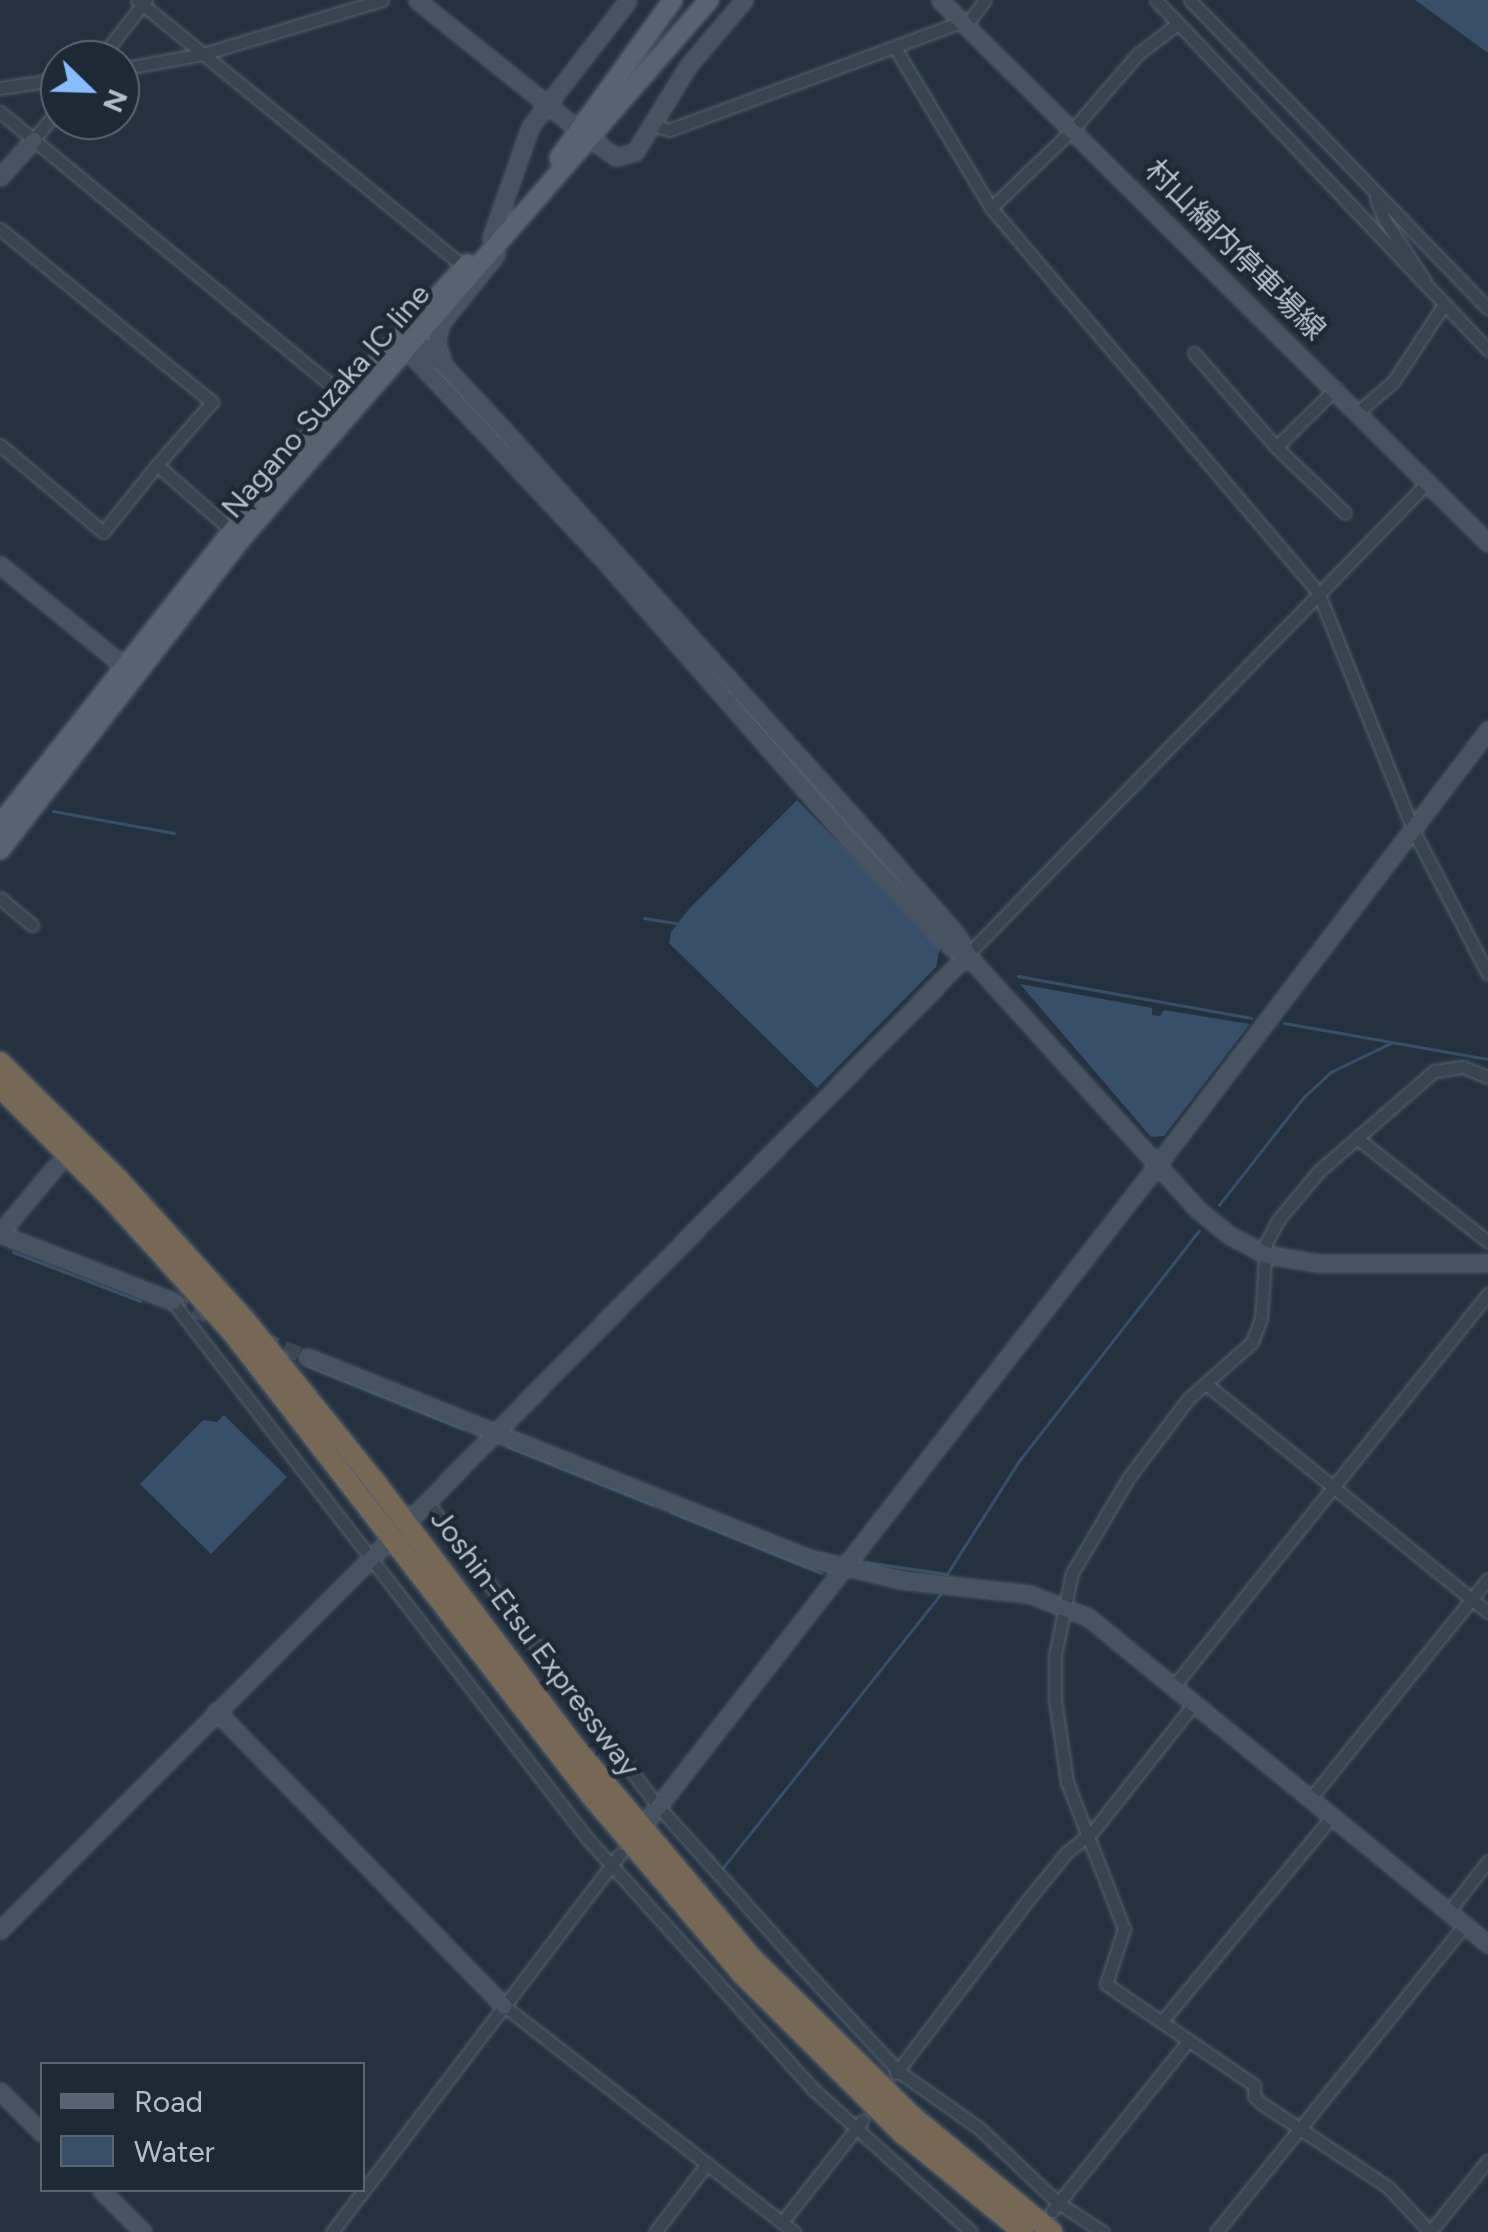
<!DOCTYPE html>
<html>
<head>
<meta charset="utf-8">
<style>
	body { margin:0 }
	#map { position:relative; width:1488px; height:2232px; overflow:hidden; background:#243240; font-family:Figtree,"Noto Sans JP",sans-serif }
	div>[style] { position:absolute }
	[style*='--x'] { left:calc(var(--x)*1px); top:calc(var(--y)*1px); width:calc(var(--w)*1px); rotate:calc(var(--a)*1deg) }
	.water>* { inset:0; background:#374f68 }
	.stream>* { height:2.5px; margin:-1.25px; padding:0 1.25px; transform-origin:1.25px; border-radius:1.25px; background:#374f68 }
	.secondary-tunnel>* { height:15px; margin-top:-7.5px; transform-origin:0; background:repeating-linear-gradient(90deg,#3a4755 0 15px,transparent 0 23px) }
	.roads { filter:drop-shadow(0 0 2px #56616e) drop-shadow(0 0 2px #56616e) }
	.street>* { height:11px; margin:-5.5px; padding:0 5.5px; transform-origin:5.5px; border-radius:5.5px; background:#384450 }
	.secondary>* { height:15px; margin:-7.5px; padding:0 7.5px; transform-origin:7.5px; border-radius:7.5px; background:#465363 }
	.primary>* { height:18px; margin:-9px; padding:0 9px; transform-origin:9px; border-radius:9px; background:#566370 }
	.highway>* { height:20px; margin:-10px; padding:0 10px; transform-origin:10px; border-radius:10px; background:#776755 }
	span { translate:-50% -50%; white-space:nowrap; text-align:center; line-height:1.15; -webkit-text-stroke:9px #1d2935; paint-order:stroke }
	.street-label { font-size:30px; color:#b4becb }
	.legend { position:absolute; left:40px; top:2062px; width:325px; height:130px; box-sizing:border-box; background:#1d2935; border:2px solid #596571; margin:0; padding:12px 18px; list-style:none; font-size:30px; color:#b4becb }
	.legend li { display:flex; align-items:center; gap:20px; height:50px }
	.legend b { width:50px; border:2px solid #596571 }
	.north { position:absolute; left:40px; top:40px; width:100px; height:100px; box-sizing:border-box; background:#1d2935; border:2px solid #596571; border-radius:50%; rotate:113deg; font-size:28px; font-weight:700; line-height:40px; text-align:center; color:#b4becb }
	.north::after { content:''; display:block; margin:auto; width:35px; height:45px; background:#87bcfd; clip-path:polygon(50% 0,100% 100%,50% 72%,0 100%) }
</style>
</head>
<body>
<div id="map">
	<div class="water">
		<i style="clip-path:polygon(1415px 0,1488px 0,1488px 53px)"></i>
		<i style="clip-path:polygon(797px 800px,940px 948px,936px 967px,817px 1088px,669px 943px,671px 932px,689px 909px)"></i>
		<i style="clip-path:polygon(1020px 984px,1152px 1008px,1152px 1015px,1160px 1016px,1164px 1010px,1250px 1024px,1164px 1136px,1151px 1137px)"></i>
		<i style="clip-path:polygon(224px 1415px,287px 1477px,211px 1554px,140px 1484px,203px 1420px,217px 1422px)"></i>
	</div>
	<div class="stream">
		<i style="--x:53;--y:811;--w:123;--a:10.3"></i>
		<i style="--x:644;--y:918;--w:33;--a:9"></i>
		<i style="--x:1018;--y:976;--w:237;--a:10.2"></i>
		<i style="--x:1284;--y:1023;--w:207;--a:10"></i>
		<i style="--x:1219;--y:1205;--w:136;--a:-51.9"></i>
		<i style="--x:1303;--y:1098;--w:38;--a:-43"></i>
		<i style="--x:1331;--y:1072;--w:67;--a:-25.8"></i>
		<i style="--x:13;--y:1252;--w:136;--a:21.1"></i>
		<i style="--x:309;--y:1366;--w:166;--a:22.2"></i>
		<i style="--x:509;--y:1447;--w:155;--a:21.9"></i>
		<i style="--x:671;--y:1512;--w:162;--a:22.1"></i>
		<i style="--x:866;--y:1562;--w:82;--a:8.4"></i>
		<i style="--x:947;--y:1574;--w:134;--a:-57.5"></i>
		<i style="--x:1019;--y:1461;--w:292;--a:-52"></i>
		<i style="--x:722;--y:1869;--w:350;--a:-51.5"></i>
	</div>
	<div class="secondary-tunnel">
		<i style="--x:172;--y:1301;--w:51;--a:22"></i>
		<i style="--x:263;--y:1339;--w:48;--a:22.2"></i>
	</div>
	<div class="roads">
		<div class="street">
			<i style="--x:137;--y:0;--w:422;--a:39.2"></i>
			<i style="--x:1156;--y:0;--w:482;--a:46.5"></i>
			<i style="--x:1190;--y:0;--w:429;--a:46"></i>
			<i style="--x:966;--y:25;--w:31;--a:-53"></i>
			<i style="--x:895;--y:48;--w:187;--a:59"></i>
			<i style="--x:991;--y:208;--w:504;--a:49.58"></i>
			<i style="--x:1318;--y:592;--w:258;--a:68.2"></i>
			<i style="--x:1414;--y:832;--w:160;--a:62.5"></i>
			<i style="--x:99;--y:60;--w:76;--a:-51.9"></i>
			<i style="--x:120;--y:69;--w:84;--a:-10.2"></i>
			<i style="--x:203;--y:54;--w:187;--a:-16.8"></i>
			<i style="--x:0;--y:88;--w:61;--a:-8.5"></i>
			<i style="--x:0;--y:112;--w:446;--a:39.5"></i>
			<i style="--x:653;--y:125;--w:17;--a:17"></i>
			<i style="--x:669;--y:130;--w:314;--a:-20.3"></i>
			<i style="--x:33;--y:140;--w:42;--a:-49.8"></i>
			<i style="--x:1376;--y:199;--w:22;--a:68"></i>
			<i style="--x:1384;--y:219;--w:74;--a:56.5"></i>
			<i style="--x:991;--y:208;--w:114;--a:-43.9"></i>
			<i style="--x:1073;--y:129;--w:99;--a:-49.1"></i>
			<i style="--x:1138;--y:54;--w:49;--a:-37.6"></i>
			<i style="--x:0;--y:229;--w:274;--a:39.2"></i>
			<i style="--x:212;--y:402;--w:84;--a:131.1"></i>
			<i style="--x:1194;--y:353;--w:125;--a:48.9"></i>
			<i style="--x:1276;--y:447;--w:84;--a:-44.5"></i>
			<i style="--x:1359;--y:411;--w:45;--a:-40.5"></i>
			<i style="--x:1393;--y:382;--w:91;--a:-56.7"></i>
			<i style="--x:0;--y:445;--w:135;--a:40.2"></i>
			<i style="--x:103;--y:532;--w:86;--a:-51.1"></i>
			<i style="--x:157;--y:465;--w:98;--a:41.3"></i>
			<i style="--x:1276;--y:447;--w:95;--a:43.7"></i>
			<i style="--x:0;--y:898;--w:42;--a:40.2"></i>
			<i style="--x:967;--y:955;--w:660;--a:-45.74"></i>
			<i style="--x:1357;--y:1138;--w:167;--a:38.4"></i>
			<i style="--x:172;--y:1301;--w:679;--a:52.3"></i>
			<i style="--x:587;--y:1838;--w:338;--a:48"></i>
			<i style="--x:813;--y:2089;--w:213;--a:42.1"></i>
			<i style="--x:1206;--y:1384;--w:363;--a:39"></i>
			<i style="--x:427;--y:1502;--w:380;--a:52.8"></i>
			<i style="--x:657;--y:1805;--w:215;--a:48.2"></i>
			<i style="--x:800;--y:1965;--w:144;--a:47.2"></i>
			<i style="--x:898;--y:2071;--w:99;--a:35.1"></i>
			<i style="--x:979;--y:2128;--w:108;--a:43.5"></i>
			<i style="--x:1057;--y:2202;--w:55;--a:33.1"></i>
			<i style="--x:1173;--y:1687;--w:504;--a:-51.29"></i>
			<i style="--x:1309;--y:1800;--w:284;--a:-51"></i>
			<i style="--x:1448;--y:1912;--w:65;--a:-51.9"></i>
			<i style="--x:504;--y:2006;--w:368;--a:37.9"></i>
			<i style="--x:1163;--y:2020;--w:263;--a:-50.3"></i>
			<i style="--x:896;--y:2073;--w:218;--a:-52.7"></i>
			<i style="--x:1028;--y:1900;--w:60;--a:-51"></i>
			<i style="--x:1066;--y:1853;--w:35;--a:-39"></i>
			<i style="--x:1093;--y:1831;--w:159;--a:-51.6"></i>
			<i style="--x:1052;--y:2211;--w:219;--a:-51.3"></i>
			<i style="--x:782;--y:2222;--w:129;--a:-51.6"></i>
			<i style="--x:332;--y:2232;--w:475;--a:-52.7"></i>
			<i style="--x:655;--y:2232;--w:86;--a:-52.6"></i>
			<i style="--x:1216;--y:2232;--w:395;--a:-51"></i>
			<i style="--x:1430;--y:2232;--w:62;--a:-133"></i>
			<i style="--x:1388;--y:2187;--w:152;--a:-146.5"></i>
			<i style="--x:1261;--y:2103;--w:10;--a:-135"></i>
			<i style="--x:1254;--y:2096;--w:11;--a:-90"></i>
			<i style="--x:1254;--y:2085;--w:179;--a:-145.7"></i>
			<i style="--x:1106;--y:1984;--w:58;--a:-71.9"></i>
			<i style="--x:1124;--y:1929;--w:158;--a:-111.2"></i>
			<i style="--x:1067;--y:1782;--w:83;--a:-98.3"></i>
			<i style="--x:1055;--y:1700;--w:45;--a:-90"></i>
			<i style="--x:1055;--y:1655;--w:84;--a:-78.3"></i>
			<i style="--x:1072;--y:1573;--w:112;--a:-59.3"></i>
			<i style="--x:1129;--y:1477;--w:98;--a:-52.9"></i>
			<i style="--x:1188;--y:1399;--w:86;--a:-41.7"></i>
			<i style="--x:1252;--y:1342;--w:25;--a:-69"></i>
			<i style="--x:1261;--y:1319;--w:76;--a:-86.2"></i>
			<i style="--x:1266;--y:1243;--w:26;--a:-62"></i>
			<i style="--x:1278;--y:1220;--w:64;--a:-50.1"></i>
			<i style="--x:1319;--y:1171;--w:152;--a:-41"></i>
			<i style="--x:1434;--y:1071;--w:29;--a:-8"></i>
			<i style="--x:1463;--y:1067;--w:27;--a:22"></i>
			<i style="--x:1430;--y:2232;--w:92;--a:-51.1"></i>
		</div>
		<div class="secondary">
			<i style="--x:417;--y:0;--w:211;--a:38.8"></i>
			<i style="--x:940;--y:0;--w:771;--a:44.74"></i>
			<i style="--x:591;--y:139;--w:31;--a:36"></i>
			<i style="--x:616;--y:157;--w:20;--a:-15"></i>
			<i style="--x:635;--y:152;--w:101;--a:-58.4"></i>
			<i style="--x:688;--y:66;--w:87;--a:-49.7"></i>
			<i style="--x:0;--y:177;--w:50;--a:-48.3"></i>
			<i style="--x:491;--y:238;--w:118;--a:-70.6"></i>
			<i style="--x:530;--y:127;--w:160;--a:-52.3"></i>
			<i style="--x:402;--y:333;--w:15;--a:23"></i>
			<i style="--x:416;--y:339;--w:43;--a:44.1"></i>
			<i style="--x:447;--y:369;--w:79;--a:47"></i>
			<i style="--x:501;--y:427;--w:528;--a:47.92"></i>
			<i style="--x:855;--y:819;--w:154;--a:48.7"></i>
			<i style="--x:957;--y:935;--w:22;--a:63"></i>
			<i style="--x:967;--y:955;--w:18;--a:-153"></i>
			<i style="--x:951;--y:947;--w:148;--a:-133.6"></i>
			<i style="--x:849;--y:840;--w:369;--a:-131.2"></i>
			<i style="--x:606;--y:562;--w:292;--a:-133.2"></i>
			<i style="--x:406;--y:349;--w:16;--a:-104"></i>
			<i style="--x:442;--y:359;--w:18;--a:-109"></i>
			<i style="--x:436;--y:342;--w:20;--a:-75"></i>
			<i style="--x:441;--y:323;--w:88;--a:-51.4"></i>
			<i style="--x:0;--y:565;--w:161;--a:39.2"></i>
			<i style="--x:0;--y:1233;--w:86;--a:-50.2"></i>
			<i style="--x:0;--y:1234;--w:185;--a:21.3"></i>
			<i style="--x:307;--y:1357;--w:540;--a:21.86"></i>
			<i style="--x:808;--y:1558;--w:97;--a:13.2"></i>
			<i style="--x:902;--y:1580;--w:128;--a:6.3"></i>
			<i style="--x:1029;--y:1594;--w:63;--a:21.3"></i>
			<i style="--x:1088;--y:1617;--w:517;--a:39.27"></i>
			<i style="--x:415;--y:1514;--w:786;--a:-45.36"></i>
			<i style="--x:967;--y:955;--w:343;--a:47.8"></i>
			<i style="--x:1197;--y:1209;--w:41;--a:39.1"></i>
			<i style="--x:1229;--y:1235;--w:41;--a:27.8"></i>
			<i style="--x:1265;--y:1254;--w:53;--a:9.8"></i>
			<i style="--x:1317;--y:1263;--w:171;--a:0"></i>
			<i style="--x:216;--y:1711;--w:412;--a:45.7"></i>
			<i style="--x:649;--y:1818;--w:812;--a:-52.1"></i>
			<i style="--x:1148;--y:1177;--w:562;--a:-52.74"></i>
			<i style="--x:0;--y:1930;--w:542;--a:-45.07"></i>
			<i style="--x:0;--y:2091;--w:59;--a:45"></i>
			<i style="--x:101;--y:2190;--w:59;--a:45"></i>
		</div>
		<div class="primary">
			<i style="--x:559;--y:158;--w:195;--a:-54.2"></i>
			<i style="--x:0;--y:824;--w:472;--a:-51.6"></i>
			<i style="--x:293;--y:454;--w:258;--a:-47.5"></i>
			<i style="--x:0;--y:850;--w:393;--a:-52.2"></i>
			<i style="--x:241;--y:539;--w:714;--a:-49.03"></i>
		</div>
		<div class="highway">
			<i style="--x:0;--y:1062;--w:166;--a:44.8"></i>
			<i style="--x:118;--y:1179;--w:190;--a:48"></i>
			<i style="--x:245;--y:1320;--w:209;--a:51.2"></i>
			<i style="--x:376;--y:1483;--w:331;--a:53"></i>
			<i style="--x:575;--y:1747;--w:275;--a:50"></i>
			<i style="--x:752;--y:1958;--w:225;--a:44.6"></i>
			<i style="--x:912;--y:2116;--w:182;--a:39.6"></i>
			<i style="--x:0;--y:1087;--w:150;--a:45"></i>
			<i style="--x:106;--y:1193;--w:188;--a:47.8"></i>
			<i style="--x:232;--y:1332;--w:589;--a:52.24"></i>
			<i style="--x:593;--y:1798;--w:232;--a:49.7"></i>
			<i style="--x:743;--y:1975;--w:223;--a:44.8"></i>
			<i style="--x:901;--y:2132;--w:158;--a:39.3"></i>
		</div>
	</div>
	<div class="street-label">
		<span style="left:1235px;top:250px;rotate:45deg">村山綿内停車場線</span>
		<span style="left:326px;top:401px;rotate:-49deg">Nagano Suzaka IC line</span>
		<span style="left:535px;top:1643px;rotate:53deg">Joshin-Etsu Expressway</span>
	</div>
	<ul class="legend">
	<li><b style="height:12px;background:#566370"></b>Road</li>
	<li><b style="height:28px;background:#374f68"></b>Water</li>
	</ul>
	<div class="north">N</div>
</div>
</body>
</html>
